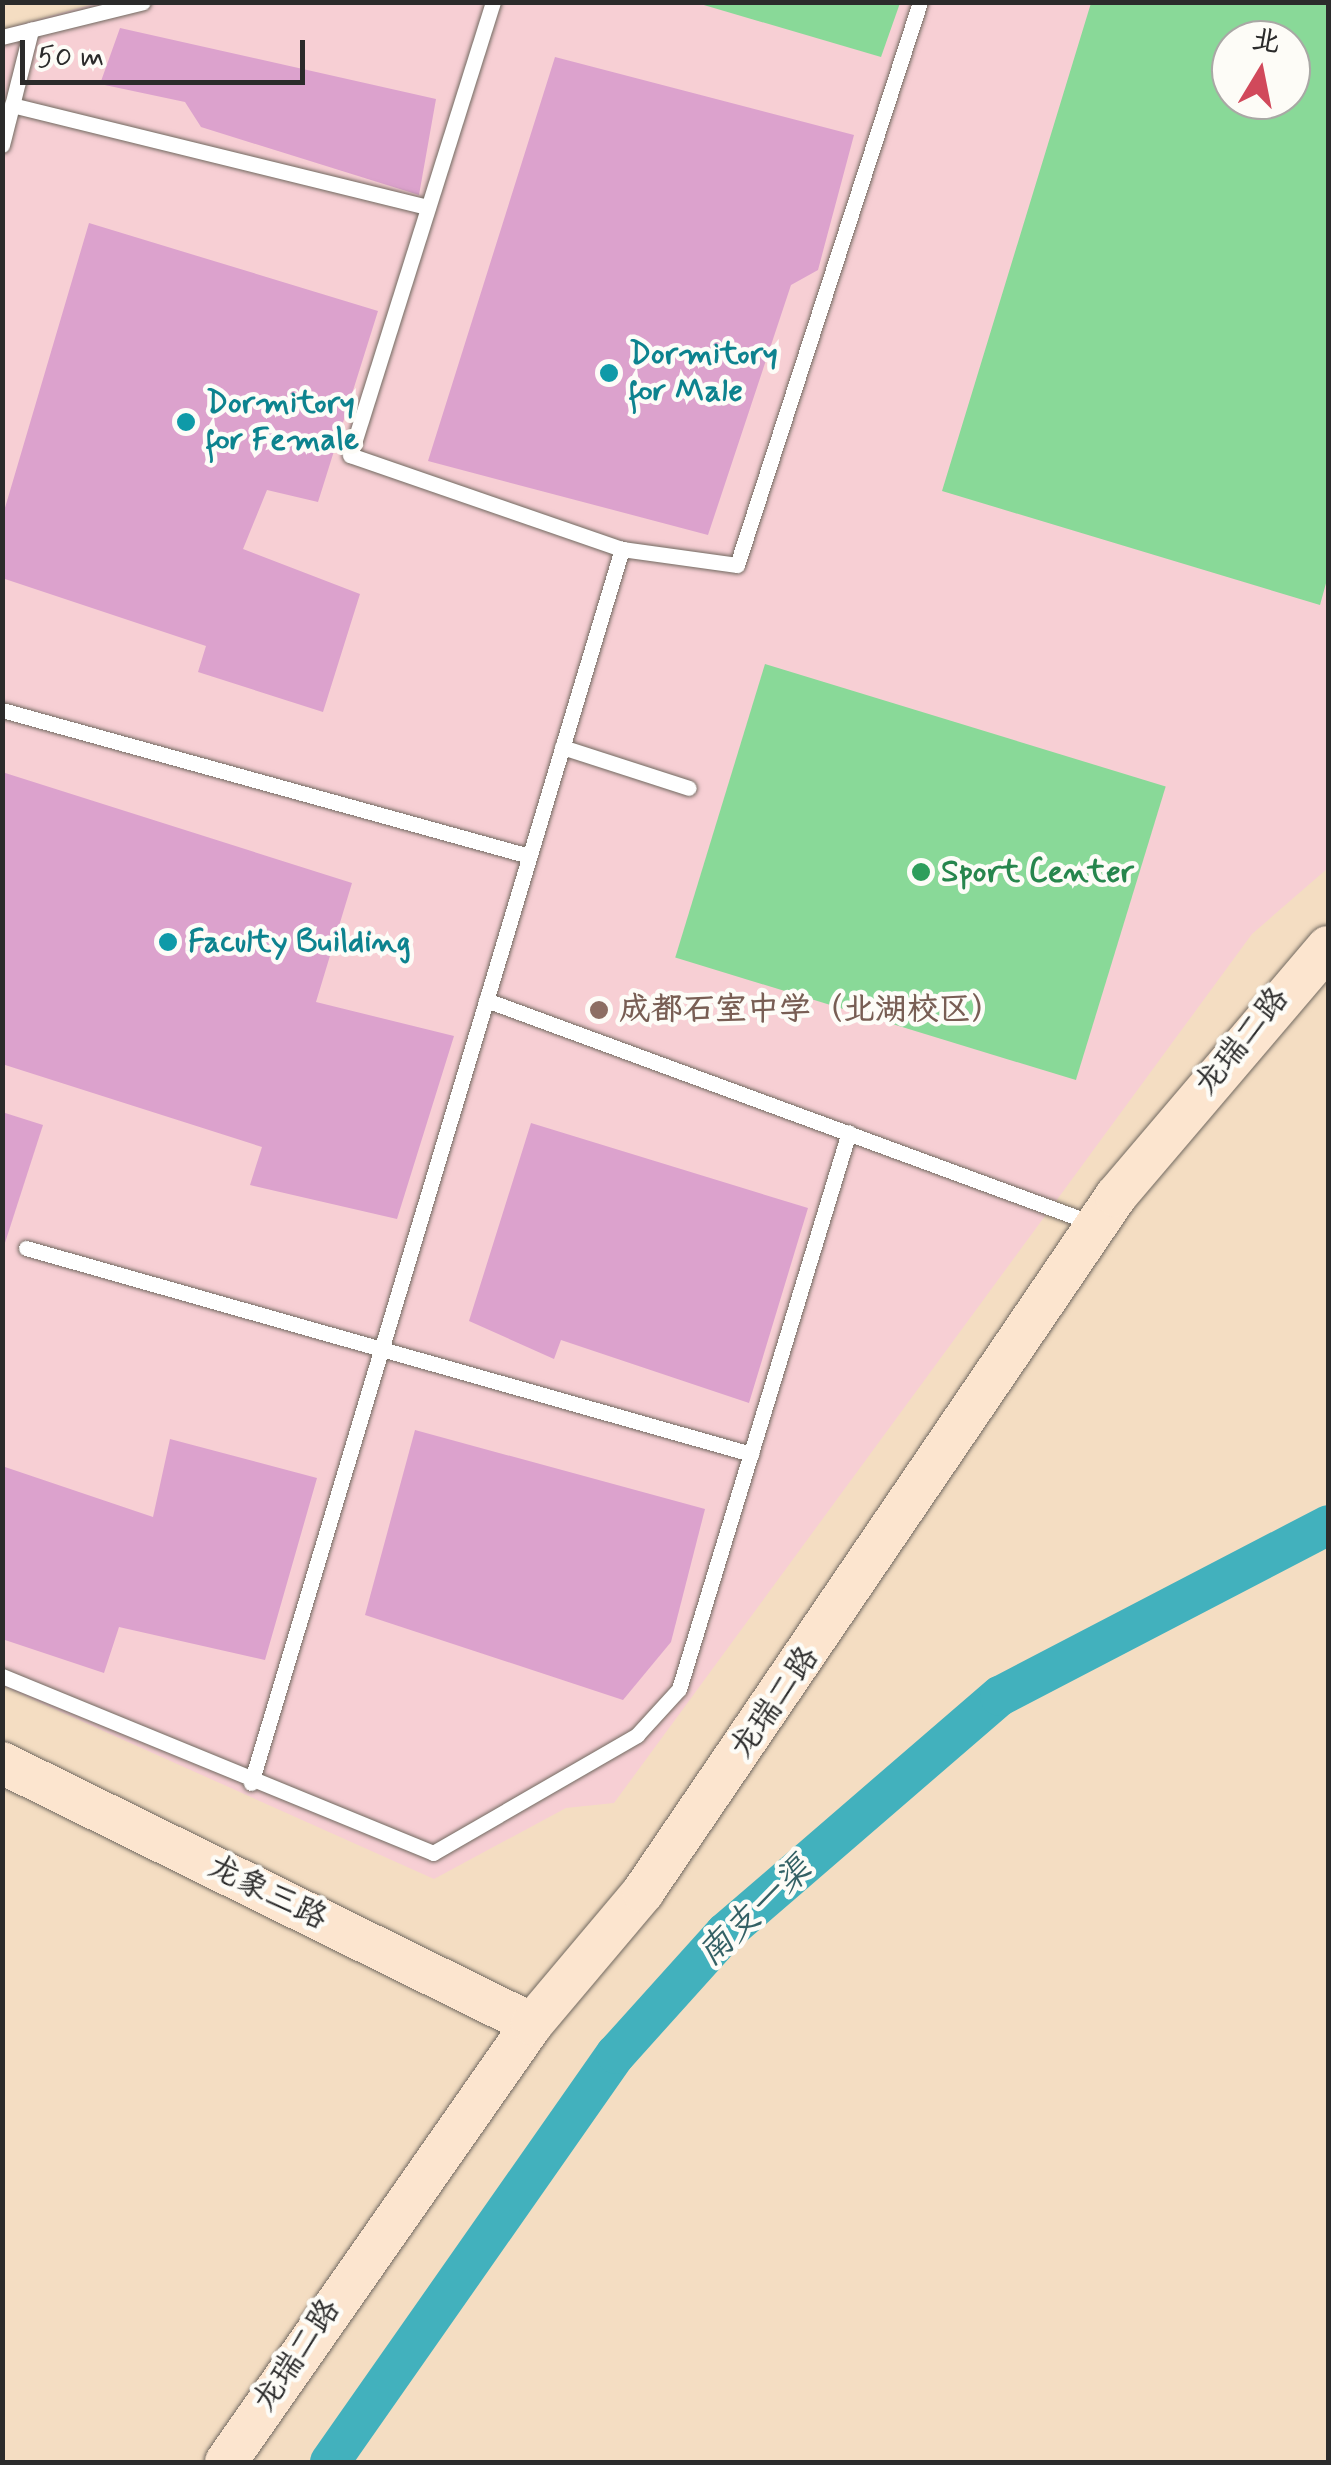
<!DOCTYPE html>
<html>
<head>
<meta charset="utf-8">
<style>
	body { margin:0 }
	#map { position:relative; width:1331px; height:2465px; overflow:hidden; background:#f4ddc2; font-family:Mynerve,"LXGW WenKai TC",sans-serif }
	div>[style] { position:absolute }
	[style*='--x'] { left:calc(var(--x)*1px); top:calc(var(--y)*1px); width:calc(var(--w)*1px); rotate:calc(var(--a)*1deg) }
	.built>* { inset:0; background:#f7cfd4 }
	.green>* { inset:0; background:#89d998; transform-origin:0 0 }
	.canal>* { height:40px; margin:-20px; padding:0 20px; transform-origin:20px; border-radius:20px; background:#42b1bd }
	.building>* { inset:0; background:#dca2cd }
	.roads { filter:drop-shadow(0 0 2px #716960) drop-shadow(0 0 2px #716960) }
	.lane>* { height:15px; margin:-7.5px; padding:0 7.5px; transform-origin:7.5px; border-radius:7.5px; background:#fff }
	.secondary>* { height:42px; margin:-21px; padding:0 21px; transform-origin:21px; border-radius:21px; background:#fce5cf }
	.dots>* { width:28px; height:28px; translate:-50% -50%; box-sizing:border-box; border:5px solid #fdfcf7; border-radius:50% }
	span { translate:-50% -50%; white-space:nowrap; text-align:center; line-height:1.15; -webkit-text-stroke:9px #fdfcf7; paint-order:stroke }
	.culture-label { font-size:32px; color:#0d838f; font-weight:700 }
	.left { translate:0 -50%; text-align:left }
	.leisure-label { font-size:32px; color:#27864d; font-weight:700 }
	.education-label { font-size:32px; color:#785e54; font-weight:700 }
	.street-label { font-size:32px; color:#2b2b2b }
	.water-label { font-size:35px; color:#346165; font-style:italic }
	.frame { position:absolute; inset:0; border:5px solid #2b2b2b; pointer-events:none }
	.north { position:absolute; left:1211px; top:20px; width:100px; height:100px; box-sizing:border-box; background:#fdfcf7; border:2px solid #a9a8a5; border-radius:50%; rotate:10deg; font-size:28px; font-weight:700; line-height:40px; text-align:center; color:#2b2b2b }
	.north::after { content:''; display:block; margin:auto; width:35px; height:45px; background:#d1495b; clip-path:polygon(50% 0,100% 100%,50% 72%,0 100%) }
	.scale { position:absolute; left:20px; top:40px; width:285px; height:45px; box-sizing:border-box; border:5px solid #2b2b2b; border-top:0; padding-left:12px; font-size:30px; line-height:35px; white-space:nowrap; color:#2b2b2b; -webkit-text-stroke:8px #fdfcf7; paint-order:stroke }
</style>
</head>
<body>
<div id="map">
	<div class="built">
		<i style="clip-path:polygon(evenodd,101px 2px,1328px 3px,1328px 868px,1252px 934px,614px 1803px,566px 1808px,434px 1879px,3px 1686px,3px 29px,101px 2px,1231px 40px,1291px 40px,1291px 100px,1231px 100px,1231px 40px)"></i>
	</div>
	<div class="green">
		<i style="clip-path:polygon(697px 3px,900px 3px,881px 57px)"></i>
		<i style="clip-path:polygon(evenodd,1091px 3px,1328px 3px,1328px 576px,1320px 605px,942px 491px,1091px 3px,1231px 40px,1291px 40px,1291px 100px,1231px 100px,1231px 40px)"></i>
		<i style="left:765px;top:664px;width:419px;height:307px;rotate:17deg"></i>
	</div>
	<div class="canal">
		<i style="--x:330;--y:2462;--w:498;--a:-55"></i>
		<i style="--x:616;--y:2054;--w:163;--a:-48"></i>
		<i style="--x:725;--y:1933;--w:363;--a:-40.8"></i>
		<i style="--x:1000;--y:1696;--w:370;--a:-27.5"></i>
	</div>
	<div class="building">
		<i style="clip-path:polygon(120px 28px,436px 99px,419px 195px,201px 127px,185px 102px,100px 84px)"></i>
		<i style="clip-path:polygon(555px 57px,854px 135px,818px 270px,791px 285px,708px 535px,428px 461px)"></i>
		<i style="clip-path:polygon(89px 223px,378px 311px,318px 502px,267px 490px,243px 549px,360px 594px,323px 712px,198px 672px,206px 646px,2px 578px,2px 518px)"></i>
		<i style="clip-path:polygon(2px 772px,352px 883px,316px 1002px,454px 1036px,397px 1219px,250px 1185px,262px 1147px,2px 1064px)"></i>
		<i style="clip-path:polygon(2px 1112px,43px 1125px,3px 1249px,2px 1249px)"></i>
		<i style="clip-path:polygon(531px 1123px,808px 1208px,749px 1403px,561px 1340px,554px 1359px,469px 1321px)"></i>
		<i style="clip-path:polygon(415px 1430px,705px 1509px,671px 1642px,623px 1700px,365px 1615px)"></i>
		<i style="clip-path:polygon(170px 1439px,317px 1478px,265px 1660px,119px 1627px,104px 1673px,2px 1639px,2px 1466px,153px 1517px)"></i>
	</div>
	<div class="roads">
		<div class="lane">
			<i style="--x:493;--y:2;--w:475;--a:107.5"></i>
			<i style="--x:350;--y:455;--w:288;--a:19.1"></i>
			<i style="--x:622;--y:549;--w:116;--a:7.9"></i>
			<i style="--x:737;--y:565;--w:592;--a:-71.99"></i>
			<i style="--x:2;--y:37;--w:145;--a:-13.9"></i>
			<i style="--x:12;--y:105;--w:428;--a:13.8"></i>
			<i style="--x:2;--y:145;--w:119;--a:-75.8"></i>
			<i style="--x:2;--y:710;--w:547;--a:15.48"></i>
			<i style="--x:562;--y:747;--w:133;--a:17.9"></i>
			<i style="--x:486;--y:1000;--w:646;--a:20.2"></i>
			<i style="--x:26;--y:1248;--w:754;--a:15.86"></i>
			<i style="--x:2;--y:1676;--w:466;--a:22.3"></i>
			<i style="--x:433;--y:1853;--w:236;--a:-30"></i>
			<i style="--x:637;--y:1735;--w:62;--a:-47.6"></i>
			<i style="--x:679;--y:1689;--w:582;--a:-73.03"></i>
			<i style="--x:251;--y:1783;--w:1289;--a:-73.27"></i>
		</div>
		<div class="secondary">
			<i style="--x:2;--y:1763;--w:591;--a:26.22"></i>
			<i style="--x:226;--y:2462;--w:534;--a:-55.06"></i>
			<i style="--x:532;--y:2024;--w:172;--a:-49.9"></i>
			<i style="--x:643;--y:1892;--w:842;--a:-55.8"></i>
			<i style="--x:1116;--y:1196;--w:327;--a:-49.6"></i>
		</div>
	</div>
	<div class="dots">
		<i style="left:609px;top:373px;background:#0f9aa8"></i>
		<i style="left:186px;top:422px;background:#0f9aa8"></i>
		<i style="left:921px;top:872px;background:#2e9e5b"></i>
		<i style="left:168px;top:942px;background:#0f9aa8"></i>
		<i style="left:599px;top:1010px;background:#8d6e63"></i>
	</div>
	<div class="culture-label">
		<span class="left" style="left:629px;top:373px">Dormitory<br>for Male</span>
		<span class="left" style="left:206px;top:422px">Dormitory<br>for Female</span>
		<span class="left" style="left:188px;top:942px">Faculty Building</span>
	</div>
	<div class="leisure-label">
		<span class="left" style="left:941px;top:872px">Sport Center</span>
	</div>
	<div class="education-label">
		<span class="left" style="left:619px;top:1010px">成都石室中学（北湖校区）</span>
	</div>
	<div class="street-label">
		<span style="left:1242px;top:1042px;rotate:-51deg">龙瑞二路</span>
		<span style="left:775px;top:1703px;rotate:-55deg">龙瑞二路</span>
		<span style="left:267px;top:1893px;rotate:26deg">龙象三路</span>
		<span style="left:297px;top:2356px;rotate:-56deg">龙瑞二路</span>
	</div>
	<div class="water-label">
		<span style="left:755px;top:1912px;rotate:-43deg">南支一渠</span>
	</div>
	<div class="frame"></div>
	<div class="north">北</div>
	<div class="scale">50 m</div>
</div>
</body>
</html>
